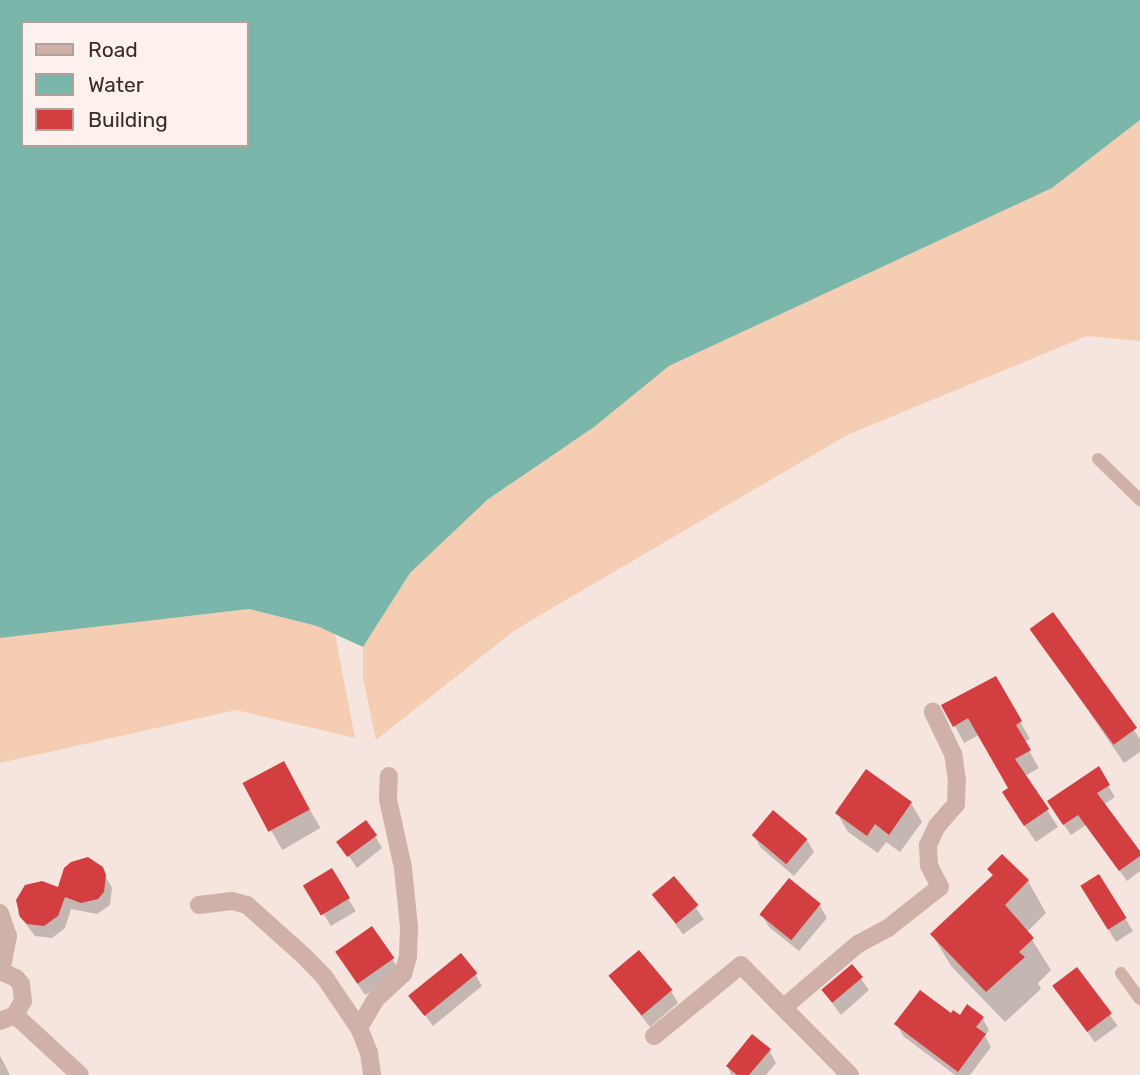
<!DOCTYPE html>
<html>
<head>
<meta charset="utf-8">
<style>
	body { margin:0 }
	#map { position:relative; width:1140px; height:1075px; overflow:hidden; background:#f6e5df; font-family:Rubik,sans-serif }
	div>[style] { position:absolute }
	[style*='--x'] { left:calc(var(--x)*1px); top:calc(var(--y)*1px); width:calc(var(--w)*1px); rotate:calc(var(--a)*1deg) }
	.sand>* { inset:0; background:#f4cdb2 }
	.water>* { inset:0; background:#7ab6aa }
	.shadow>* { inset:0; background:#0003; transform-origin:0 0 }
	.building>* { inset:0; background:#d33f40; transform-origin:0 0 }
	.service>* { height:12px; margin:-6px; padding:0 6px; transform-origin:6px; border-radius:6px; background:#d0b1a9 }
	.minor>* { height:18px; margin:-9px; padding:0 9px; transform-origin:9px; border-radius:9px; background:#d0b1a9 }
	span { translate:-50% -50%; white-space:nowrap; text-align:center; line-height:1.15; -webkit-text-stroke:7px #fcf1ec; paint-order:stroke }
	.legend { position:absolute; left:21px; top:21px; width:228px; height:126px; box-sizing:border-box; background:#fcf1ec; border:2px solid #afa29e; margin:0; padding:9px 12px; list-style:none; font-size:21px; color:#3c2b29 }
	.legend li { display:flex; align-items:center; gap:14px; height:35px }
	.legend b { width:35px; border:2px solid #afa29e }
</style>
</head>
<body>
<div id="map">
	<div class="sand">
		<i style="clip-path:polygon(1140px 120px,1140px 341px,1087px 336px,847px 435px,515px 630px,376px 740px,363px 678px,363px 647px,410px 573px,487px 500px,594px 427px,669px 366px,1052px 188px)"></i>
		<i style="clip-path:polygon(249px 609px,317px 626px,335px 634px,355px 738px,236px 710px,0 763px,0 638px)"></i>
	</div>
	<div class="water">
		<i style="clip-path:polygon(evenodd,0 0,1140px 0,1140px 120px,1052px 188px,669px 366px,594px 427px,487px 500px,410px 573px,363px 647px,317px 626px,249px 609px,0 638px,0 0,23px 23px,247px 23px,247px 145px,23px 145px,23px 23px)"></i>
	</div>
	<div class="shadow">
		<i style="clip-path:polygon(1052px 614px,1140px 739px,1140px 752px,1124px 763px,1032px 629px)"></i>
		<i style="clip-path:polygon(995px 678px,1030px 739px,1024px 742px,1039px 768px,1025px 776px,1058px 827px,1036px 842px,1014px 810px,1011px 788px,979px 735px,964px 743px,944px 705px)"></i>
		<i style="left:283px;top:763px;width:75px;height:44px;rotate:60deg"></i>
		<i style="clip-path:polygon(1098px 769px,1115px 797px,1103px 805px,1140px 854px,1140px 871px,1127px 881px,1086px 825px,1071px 835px,1056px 813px)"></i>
		<i style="clip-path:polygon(911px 803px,922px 822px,900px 852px,886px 842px,878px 853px,848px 832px,837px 813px)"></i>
		<i style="clip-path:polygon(375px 836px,382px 848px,357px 868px,340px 843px)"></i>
		<i style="clip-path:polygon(754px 836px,807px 840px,814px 852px,794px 876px,761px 848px)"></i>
		<i style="clip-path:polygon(1002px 856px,1028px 881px,1046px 913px,1027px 932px,1051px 970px,1038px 983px,1041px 989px,1005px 1022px,951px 966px,932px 934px,994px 877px,990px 869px)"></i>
		<i style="left:331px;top:870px;width:48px;height:29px;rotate:59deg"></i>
		<i style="clip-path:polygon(105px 876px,112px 888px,110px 905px,97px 914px,71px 909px,65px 928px,52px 938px,35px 936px,18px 914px,21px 893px,59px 889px)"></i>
		<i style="clip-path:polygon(1099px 876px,1133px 931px,1116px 942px,1089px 898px)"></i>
		<i style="left:674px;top:878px;width:51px;height:26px;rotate:54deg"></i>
		<i style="clip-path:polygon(820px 906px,827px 918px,799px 951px,769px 927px,762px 915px)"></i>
		<i style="clip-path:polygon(372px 928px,400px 971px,365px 995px,344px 964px)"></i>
		<i style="clip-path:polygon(852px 966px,869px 990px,841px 1015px,823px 991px)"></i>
		<i style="left:1077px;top:970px;width:69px;height:28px;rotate:54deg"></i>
		<i style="clip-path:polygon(475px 974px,482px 986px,433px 1026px,411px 996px)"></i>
		<i style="clip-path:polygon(610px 976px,671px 991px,678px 1003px,650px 1027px)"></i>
		<i style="clip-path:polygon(951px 1016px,982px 1018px,989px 1030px,985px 1036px,991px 1047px,970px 1075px,955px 1075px,903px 1036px,897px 1024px)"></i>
		<i style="clip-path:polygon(769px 1050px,776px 1063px,766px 1075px,731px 1075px,728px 1066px)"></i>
		<i style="clip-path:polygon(0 1056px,5px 1065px,10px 1075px,0 1075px)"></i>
	</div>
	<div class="building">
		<i style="left:1053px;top:612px;width:143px;height:29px;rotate:54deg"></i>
		<i style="clip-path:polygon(996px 676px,1022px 721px,1016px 725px,1031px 750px,1015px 759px,1049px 809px,1024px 826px,1002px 792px,1008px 788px,968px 718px,953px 727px,941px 705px)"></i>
		<i style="left:284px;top:761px;width:55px;height:47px;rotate:62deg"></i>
		<i style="clip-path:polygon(1099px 766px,1110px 785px,1097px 793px,1140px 851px,1140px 856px,1119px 871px,1078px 815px,1063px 825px,1047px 801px)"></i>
		<i style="clip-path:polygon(866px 769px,912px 802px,889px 835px,875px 824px,867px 836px,835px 813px)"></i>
		<i style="left:773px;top:810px;width:45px;height:33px;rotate:40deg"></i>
		<i style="left:366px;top:820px;width:19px;height:37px;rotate:54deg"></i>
		<i style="clip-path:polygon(1002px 854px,1029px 880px,1005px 905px,1034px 938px,1019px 952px,1025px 957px,986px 992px,930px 934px,993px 875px,987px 869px)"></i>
		<i style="clip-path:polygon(88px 857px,103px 867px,106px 875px,104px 892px,98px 899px,81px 903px,65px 897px,58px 916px,44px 926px,27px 924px,20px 917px,16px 900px,25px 885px,42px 881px,58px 887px,64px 868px,71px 862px)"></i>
		<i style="left:332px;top:868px;width:35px;height:34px;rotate:59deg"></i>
		<i style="left:1099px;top:874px;width:52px;height:22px;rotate:58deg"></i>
		<i style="left:674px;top:876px;width:38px;height:29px;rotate:50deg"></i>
		<i style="left:789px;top:878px;width:41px;height:47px;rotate:39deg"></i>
		<i style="left:372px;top:926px;width:39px;height:45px;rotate:55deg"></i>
		<i style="left:639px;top:950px;width:52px;height:40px;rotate:50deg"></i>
		<i style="left:461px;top:953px;width:26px;height:68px;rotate:51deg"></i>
		<i style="left:852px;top:964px;width:17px;height:40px;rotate:50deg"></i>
		<i style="left:1077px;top:967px;width:58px;height:31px;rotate:53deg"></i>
		<i style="clip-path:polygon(920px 990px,951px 1013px,953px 1010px,960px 1015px,967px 1004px,984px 1017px,976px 1027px,986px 1034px,958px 1072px,894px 1024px)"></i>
		<i style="clip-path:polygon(752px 1034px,771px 1049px,749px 1075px,737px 1075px,726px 1066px)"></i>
	</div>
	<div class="service">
		<i style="--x:1098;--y:459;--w:59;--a:44.3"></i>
		<i style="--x:1121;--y:973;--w:32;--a:54"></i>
	</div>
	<div class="minor">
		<i style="--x:199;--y:905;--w:33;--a:-7"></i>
		<i style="--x:232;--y:901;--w:16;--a:15"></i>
		<i style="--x:247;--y:905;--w:76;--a:41.8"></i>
		<i style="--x:304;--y:956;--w:30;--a:46"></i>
		<i style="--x:325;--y:978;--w:60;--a:55.8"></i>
		<i style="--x:359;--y:1028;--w:27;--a:68"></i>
		<i style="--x:369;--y:1053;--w:22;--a:82"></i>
		<i style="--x:0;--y:913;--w:24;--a:71"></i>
		<i style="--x:8;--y:936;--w:36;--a:101"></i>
		<i style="--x:0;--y:971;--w:17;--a:24"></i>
		<i style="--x:16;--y:978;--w:8;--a:50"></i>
		<i style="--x:21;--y:984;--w:17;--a:83"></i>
		<i style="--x:23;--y:1001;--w:16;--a:120"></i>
		<i style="--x:15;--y:1015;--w:16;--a:158"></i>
		<i style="--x:784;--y:1007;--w:97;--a:-40.4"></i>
		<i style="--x:858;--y:944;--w:34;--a:-28"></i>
		<i style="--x:888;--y:928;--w:66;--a:-38.3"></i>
		<i style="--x:940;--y:887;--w:25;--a:-117"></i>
		<i style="--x:929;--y:865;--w:20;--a:-93"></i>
		<i style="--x:928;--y:845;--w:21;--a:-65"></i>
		<i style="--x:937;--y:826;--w:29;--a:-49"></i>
		<i style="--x:956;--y:804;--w:23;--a:-88"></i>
		<i style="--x:957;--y:781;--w:27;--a:-98"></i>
		<i style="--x:953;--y:754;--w:47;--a:-115.5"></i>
		<i style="--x:15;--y:1015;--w:88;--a:42.7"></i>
		<i style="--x:359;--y:1028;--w:34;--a:-60"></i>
		<i style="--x:376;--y:999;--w:37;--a:-43"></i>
		<i style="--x:403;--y:974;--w:19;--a:-74"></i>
		<i style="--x:408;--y:956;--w:29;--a:-88"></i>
		<i style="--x:409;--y:927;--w:59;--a:-95.8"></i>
		<i style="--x:403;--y:868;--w:71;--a:-102.3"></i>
		<i style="--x:388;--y:799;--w:23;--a:-88"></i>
		<i style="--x:654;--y:1036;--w:112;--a:-39.2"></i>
		<i style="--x:741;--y:965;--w:155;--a:45.3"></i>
	</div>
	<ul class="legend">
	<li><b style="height:9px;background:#d0b1a9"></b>Road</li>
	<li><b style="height:19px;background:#7ab6aa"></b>Water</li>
	<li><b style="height:19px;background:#d33f40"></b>Building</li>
	</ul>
</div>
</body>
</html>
